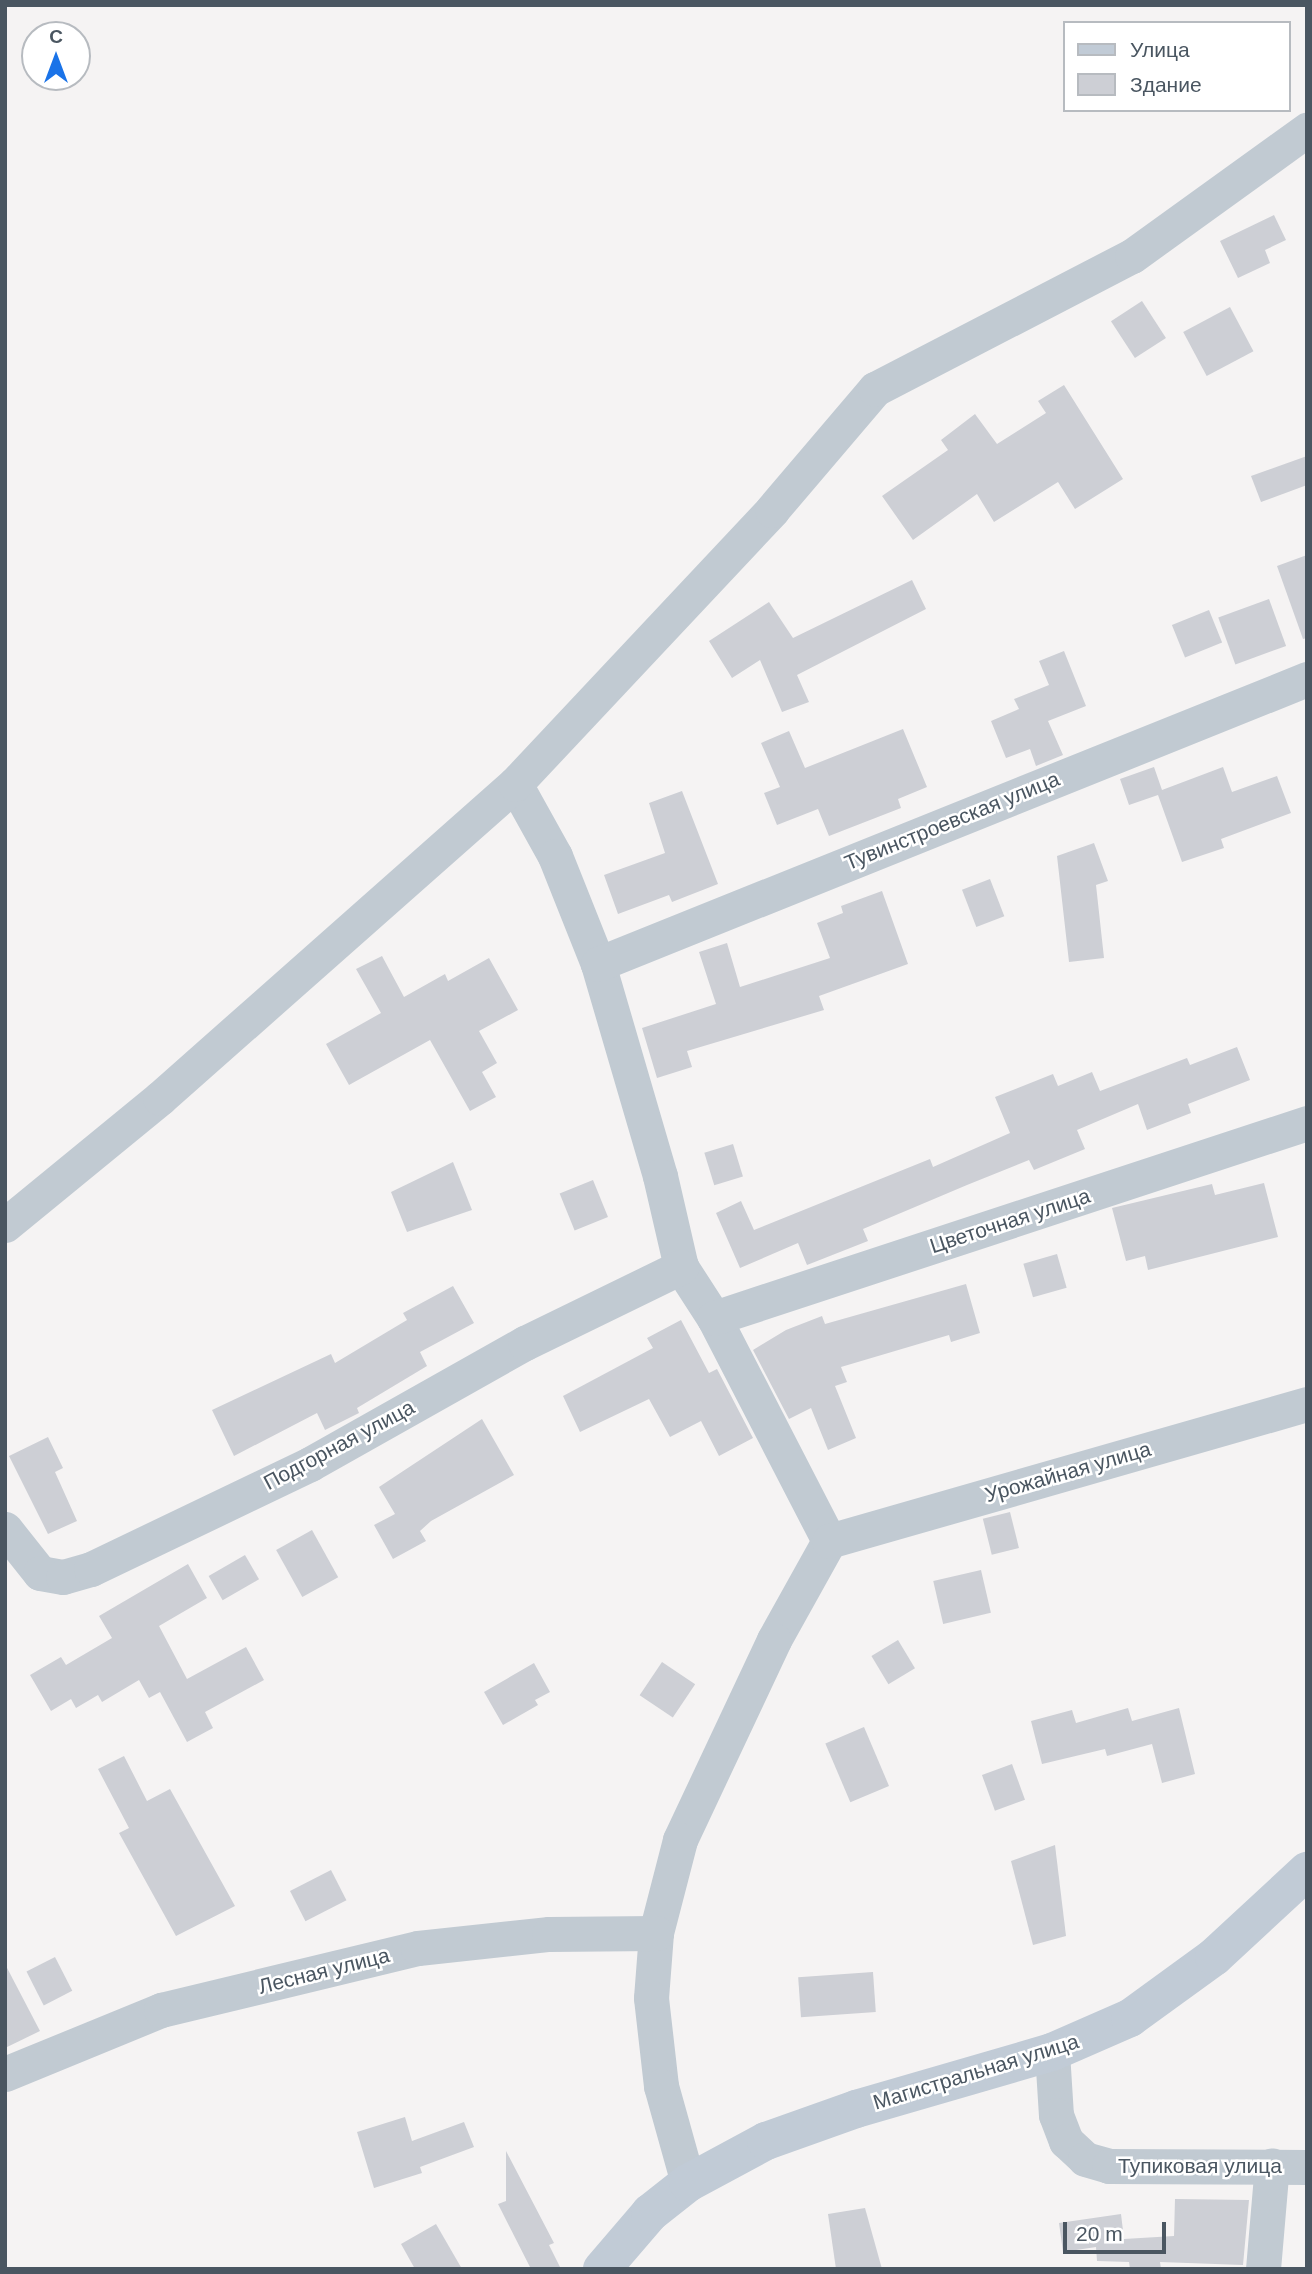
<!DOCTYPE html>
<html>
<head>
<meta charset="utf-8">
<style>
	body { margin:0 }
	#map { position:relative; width:1312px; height:2274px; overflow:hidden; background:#f5f3f3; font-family:Arial,sans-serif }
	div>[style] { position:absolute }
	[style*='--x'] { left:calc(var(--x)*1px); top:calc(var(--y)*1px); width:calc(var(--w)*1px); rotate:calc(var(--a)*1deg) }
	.building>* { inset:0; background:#cdcfd5; transform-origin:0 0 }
	.street>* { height:35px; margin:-17.5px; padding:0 17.5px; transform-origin:17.5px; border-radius:17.5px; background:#c1cad2 }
	.secondary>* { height:38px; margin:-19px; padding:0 19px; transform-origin:19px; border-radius:19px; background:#c1cbd6 }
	span { translate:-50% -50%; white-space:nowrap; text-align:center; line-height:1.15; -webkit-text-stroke:5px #fff; paint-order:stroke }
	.street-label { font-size:21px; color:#4a5661 }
	.frame { position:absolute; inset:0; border:7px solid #4a5661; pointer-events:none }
	.legend { position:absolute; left:1063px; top:21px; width:228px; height:91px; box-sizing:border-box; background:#fff; border:2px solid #b7bbc0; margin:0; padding:9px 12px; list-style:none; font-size:21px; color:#4a5661 }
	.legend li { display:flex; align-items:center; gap:14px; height:35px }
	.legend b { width:35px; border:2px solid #b7bbc0 }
	.north { position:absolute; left:21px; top:21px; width:70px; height:70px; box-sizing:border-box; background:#fff; border:2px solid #b7bbc0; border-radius:50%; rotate:0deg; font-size:19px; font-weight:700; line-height:28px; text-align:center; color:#4a5661 }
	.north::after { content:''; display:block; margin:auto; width:24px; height:32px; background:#1a73e8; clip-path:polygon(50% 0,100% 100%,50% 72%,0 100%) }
	.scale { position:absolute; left:1063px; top:2222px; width:103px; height:32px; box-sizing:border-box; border:4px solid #4a5661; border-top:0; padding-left:9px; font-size:21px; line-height:24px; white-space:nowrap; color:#4a5661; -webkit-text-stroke:5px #fff; paint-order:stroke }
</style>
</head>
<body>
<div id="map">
	<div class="building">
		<i style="clip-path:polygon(1274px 215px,1286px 240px,1265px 250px,1270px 263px,1238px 278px,1220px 241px)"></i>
		<i style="left:1142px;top:301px;width:44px;height:37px;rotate:57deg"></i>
		<i style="left:1230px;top:307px;width:50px;height:53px;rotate:62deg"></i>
		<i style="clip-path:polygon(1064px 385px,1123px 479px,1075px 509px,1058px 482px,994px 522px,977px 494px,913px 540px,882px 496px,948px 450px,941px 440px,975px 414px,997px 444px,1046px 413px,1038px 401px)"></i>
		<i style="clip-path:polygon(1307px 456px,1307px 485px,1261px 502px,1251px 476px)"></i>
		<i style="clip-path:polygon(1307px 555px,1307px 638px,1303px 639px,1277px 566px)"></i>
		<i style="clip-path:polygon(912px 580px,926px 609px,797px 675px,809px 702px,782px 712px,760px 660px,732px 678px,709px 641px,769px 602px,793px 638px)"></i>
		<i style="left:1269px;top:599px;width:50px;height:54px;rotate:70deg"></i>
		<i style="left:1209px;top:610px;width:35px;height:40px;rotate:68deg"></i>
		<i style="clip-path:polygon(1064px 651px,1086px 706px,1048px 721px,1063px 755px,1036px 766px,1030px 749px,1006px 758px,991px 721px,1019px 709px,1014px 699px,1049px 685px,1039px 661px)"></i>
		<i style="clip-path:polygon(903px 729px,927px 787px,898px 799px,901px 808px,829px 836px,818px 809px,777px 825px,764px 793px,780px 787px,761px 743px,789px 731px,805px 768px)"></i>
		<i style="clip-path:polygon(1154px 767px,1162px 790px,1223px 767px,1232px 792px,1277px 776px,1291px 813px,1221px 839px,1224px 848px,1182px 862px,1158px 795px,1129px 805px,1120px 779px)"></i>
		<i style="clip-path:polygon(682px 791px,718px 884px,672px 902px,669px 895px,618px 914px,604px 875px,665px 853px,649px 803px)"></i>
		<i style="clip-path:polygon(1094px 843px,1108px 881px,1096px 885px,1104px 958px,1069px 962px,1057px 856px)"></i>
		<i style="left:990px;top:879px;width:40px;height:30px;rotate:69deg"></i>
		<i style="clip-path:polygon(882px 891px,908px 964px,819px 996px,824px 1010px,687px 1051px,692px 1067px,657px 1078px,642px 1028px,716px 1004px,699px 952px,727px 943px,740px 987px,830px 958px,817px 923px,843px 913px,841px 906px)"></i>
		<i style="clip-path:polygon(382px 956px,404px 997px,445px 974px,448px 981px,489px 958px,518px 1010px,479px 1031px,497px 1063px,482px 1072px,496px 1097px,470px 1111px,430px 1040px,349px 1085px,326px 1044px,381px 1013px,356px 969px)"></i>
		<i style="clip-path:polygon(1237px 1047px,1250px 1080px,1188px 1104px,1191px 1113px,1147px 1130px,1138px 1104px,1077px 1130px,1085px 1149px,1034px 1170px,1029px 1160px,967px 1185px,863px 1229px,868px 1241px,807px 1265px,798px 1243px,740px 1268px,716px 1213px,741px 1201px,754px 1230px,930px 1159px,933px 1167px,1010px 1133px,995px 1097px,1053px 1074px,1058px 1086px,1092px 1072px,1100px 1091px,1187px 1058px,1190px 1065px)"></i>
		<i style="left:733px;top:1144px;width:34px;height:30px;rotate:73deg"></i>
		<i style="clip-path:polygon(453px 1162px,472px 1210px,407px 1232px,391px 1192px)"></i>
		<i style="left:593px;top:1180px;width:40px;height:36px;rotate:68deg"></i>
		<i style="clip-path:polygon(1264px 1183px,1278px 1237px,1148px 1270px,1145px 1256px,1126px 1261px,1112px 1208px,1212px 1184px,1215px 1195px)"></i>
		<i style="left:1057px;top:1254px;width:35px;height:35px;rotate:74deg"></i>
		<i style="clip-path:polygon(966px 1284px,980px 1333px,951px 1342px,949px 1335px,841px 1367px,847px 1382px,835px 1386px,856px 1438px,828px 1450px,811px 1408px,789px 1419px,753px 1350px,786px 1330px,822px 1316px,825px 1324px)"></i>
		<i style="clip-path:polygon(453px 1286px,474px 1323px,420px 1352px,427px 1366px,357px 1408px,359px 1413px,325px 1430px,317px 1413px,234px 1456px,212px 1410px,331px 1354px,335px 1363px,407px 1320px,403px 1313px)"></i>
		<i style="clip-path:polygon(681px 1320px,709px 1373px,717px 1369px,753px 1438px,719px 1456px,701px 1421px,670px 1437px,649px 1399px,580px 1432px,563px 1396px,653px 1348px,647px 1338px)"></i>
		<i style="clip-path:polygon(482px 1419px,514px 1475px,431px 1521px,420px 1531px,426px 1541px,393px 1559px,374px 1525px,395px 1514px,379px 1487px)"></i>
		<i style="clip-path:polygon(48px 1437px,63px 1468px,55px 1472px,77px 1521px,48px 1534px,9px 1456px)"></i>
		<i style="left:1010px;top:1512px;width:37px;height:28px;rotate:76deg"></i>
		<i style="left:312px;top:1530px;width:54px;height:41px;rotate:61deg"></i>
		<i style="left:245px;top:1555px;width:28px;height:42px;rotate:60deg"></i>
		<i style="clip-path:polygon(188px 1564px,207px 1598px,159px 1626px,187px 1679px,246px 1647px,264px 1680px,205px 1712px,213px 1728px,187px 1742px,160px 1692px,149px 1698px,139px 1680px,102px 1702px,98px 1695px,76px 1708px,71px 1699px,51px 1711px,30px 1675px,61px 1657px,66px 1665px,112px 1638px,99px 1616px)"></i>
		<i style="left:981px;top:1570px;width:44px;height:49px;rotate:77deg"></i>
		<i style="left:898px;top:1640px;width:33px;height:31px;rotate:59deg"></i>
		<i style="left:662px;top:1662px;width:40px;height:40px;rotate:34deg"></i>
		<i style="clip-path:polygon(534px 1663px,550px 1692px,535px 1700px,538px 1705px,503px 1725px,484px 1692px)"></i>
		<i style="clip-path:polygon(1128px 1708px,1132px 1721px,1179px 1708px,1195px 1774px,1162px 1783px,1152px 1744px,1107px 1756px,1105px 1749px,1042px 1764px,1031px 1721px,1072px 1710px,1076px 1723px)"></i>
		<i style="left:864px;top:1727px;width:64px;height:42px;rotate:67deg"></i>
		<i style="clip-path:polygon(124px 1756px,147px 1801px,170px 1789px,235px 1906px,176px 1936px,119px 1833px,129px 1828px,98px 1769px)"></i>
		<i style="left:1012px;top:1764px;width:38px;height:32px;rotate:70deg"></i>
		<i style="clip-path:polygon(1055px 1845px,1066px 1936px,1033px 1945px,1011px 1861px)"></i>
		<i style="left:331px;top:1870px;width:34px;height:46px;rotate:63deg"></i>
		<i style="left:55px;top:1957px;width:38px;height:32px;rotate:63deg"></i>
		<i style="clip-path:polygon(5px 1964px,40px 2031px,5px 2048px)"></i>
		<i style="left:873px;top:1972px;width:40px;height:75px;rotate:86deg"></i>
		<i style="clip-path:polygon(405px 2117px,412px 2141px,464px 2122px,474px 2147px,420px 2167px,422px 2173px,374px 2188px,357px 2132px)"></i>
		<i style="clip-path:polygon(506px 2151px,554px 2243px,549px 2245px,561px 2269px,531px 2269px,498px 2204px,506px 2201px)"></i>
		<i style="clip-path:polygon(1175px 2199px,1249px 2200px,1243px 2265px,1160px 2262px,1161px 2269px,1130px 2269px,1129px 2262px,1097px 2261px,1096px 2247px,1063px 2252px,1059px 2223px,1121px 2214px,1124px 2239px,1174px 2236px)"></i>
		<i style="clip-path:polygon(865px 2208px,882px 2269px,836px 2269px,828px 2214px)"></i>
		<i style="clip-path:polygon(436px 2224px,462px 2269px,415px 2269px,401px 2244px)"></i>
	</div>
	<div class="street">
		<i style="--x:515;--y:784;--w:82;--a:60.9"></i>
		<i style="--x:555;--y:856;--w:116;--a:68.3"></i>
		<i style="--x:598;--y:964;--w:221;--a:73.7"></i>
		<i style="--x:660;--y:1176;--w:93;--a:77"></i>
		<i style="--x:681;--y:1267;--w:61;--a:57.1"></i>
		<i style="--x:714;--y:1318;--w:251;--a:62.7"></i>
		<i style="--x:829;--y:1541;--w:113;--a:119.1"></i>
		<i style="--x:774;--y:1640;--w:221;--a:115.2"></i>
		<i style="--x:680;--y:1840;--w:96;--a:104.5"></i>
		<i style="--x:656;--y:1933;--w:65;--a:94.4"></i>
		<i style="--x:651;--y:1998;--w:89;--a:83.5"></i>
		<i style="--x:661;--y:2086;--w:101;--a:74.4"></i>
		<i style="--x:598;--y:964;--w:764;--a:-21.9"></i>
		<i style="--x:5;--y:1225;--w:200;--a:-39.3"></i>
		<i style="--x:160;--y:1098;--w:474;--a:-41.5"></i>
		<i style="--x:515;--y:784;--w:376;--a:-46.8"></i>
		<i style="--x:772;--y:510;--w:159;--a:-49.6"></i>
		<i style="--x:875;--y:389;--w:289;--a:-27.4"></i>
		<i style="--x:1132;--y:256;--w:216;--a:-35.8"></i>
		<i style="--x:714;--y:1318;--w:624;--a:-18.2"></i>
		<i style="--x:5;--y:1529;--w:56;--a:51.5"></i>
		<i style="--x:40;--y:1573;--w:23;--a:10"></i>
		<i style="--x:63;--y:1577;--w:29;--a:-16"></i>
		<i style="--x:91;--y:1569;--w:243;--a:-25.6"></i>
		<i style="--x:310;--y:1464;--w:247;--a:-29.4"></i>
		<i style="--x:525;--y:1343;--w:174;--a:-26"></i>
		<i style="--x:829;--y:1541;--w:497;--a:-16"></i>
		<i style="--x:1052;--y:2052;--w:63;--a:86.4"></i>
		<i style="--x:1056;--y:2115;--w:28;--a:69"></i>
		<i style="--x:1066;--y:2141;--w:26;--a:43"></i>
		<i style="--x:1085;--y:2159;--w:25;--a:16"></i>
		<i style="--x:1109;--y:2166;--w:198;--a:0.3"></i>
		<i style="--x:5;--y:2074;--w:169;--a:-22.3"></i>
		<i style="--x:161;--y:2010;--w:264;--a:-13.6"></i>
		<i style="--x:418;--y:1948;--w:132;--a:-6.1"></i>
		<i style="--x:549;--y:1934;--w:107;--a:-0.5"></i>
		<i style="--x:1263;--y:2269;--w:104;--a:-85.1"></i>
	</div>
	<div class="secondary">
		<i style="--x:602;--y:2269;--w:74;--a:-49.4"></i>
		<i style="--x:650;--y:2213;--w:48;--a:-38.3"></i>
		<i style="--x:688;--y:2183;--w:89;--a:-28.3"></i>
		<i style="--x:766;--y:2141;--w:96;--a:-19.6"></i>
		<i style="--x:856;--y:2109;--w:204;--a:-16.2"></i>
		<i style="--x:1052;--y:2052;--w:85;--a:-23.6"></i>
		<i style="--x:1130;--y:2018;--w:104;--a:-36"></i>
		<i style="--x:1214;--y:1957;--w:127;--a:-42.8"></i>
	</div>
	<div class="street-label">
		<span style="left:952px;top:821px;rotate:-22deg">Тувинстроевская улица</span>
		<span style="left:1010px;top:1221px;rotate:-18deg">Цветочная улица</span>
		<span style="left:339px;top:1445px;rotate:-28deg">Подгорная улица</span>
		<span style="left:1068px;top:1472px;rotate:-16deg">Урожайная улица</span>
		<span style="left:324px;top:1971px;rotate:-14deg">Лесная улица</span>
		<span style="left:976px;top:2072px;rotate:-17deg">Магистральная улица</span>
		<span style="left:1200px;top:2166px">Тупиковая улица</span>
	</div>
	<div class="frame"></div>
	<ul class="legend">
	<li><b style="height:9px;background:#c1cbd6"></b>Улица</li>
	<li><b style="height:19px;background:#cdcfd5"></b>Здание</li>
	</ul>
	<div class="north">С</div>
	<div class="scale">20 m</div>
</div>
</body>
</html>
